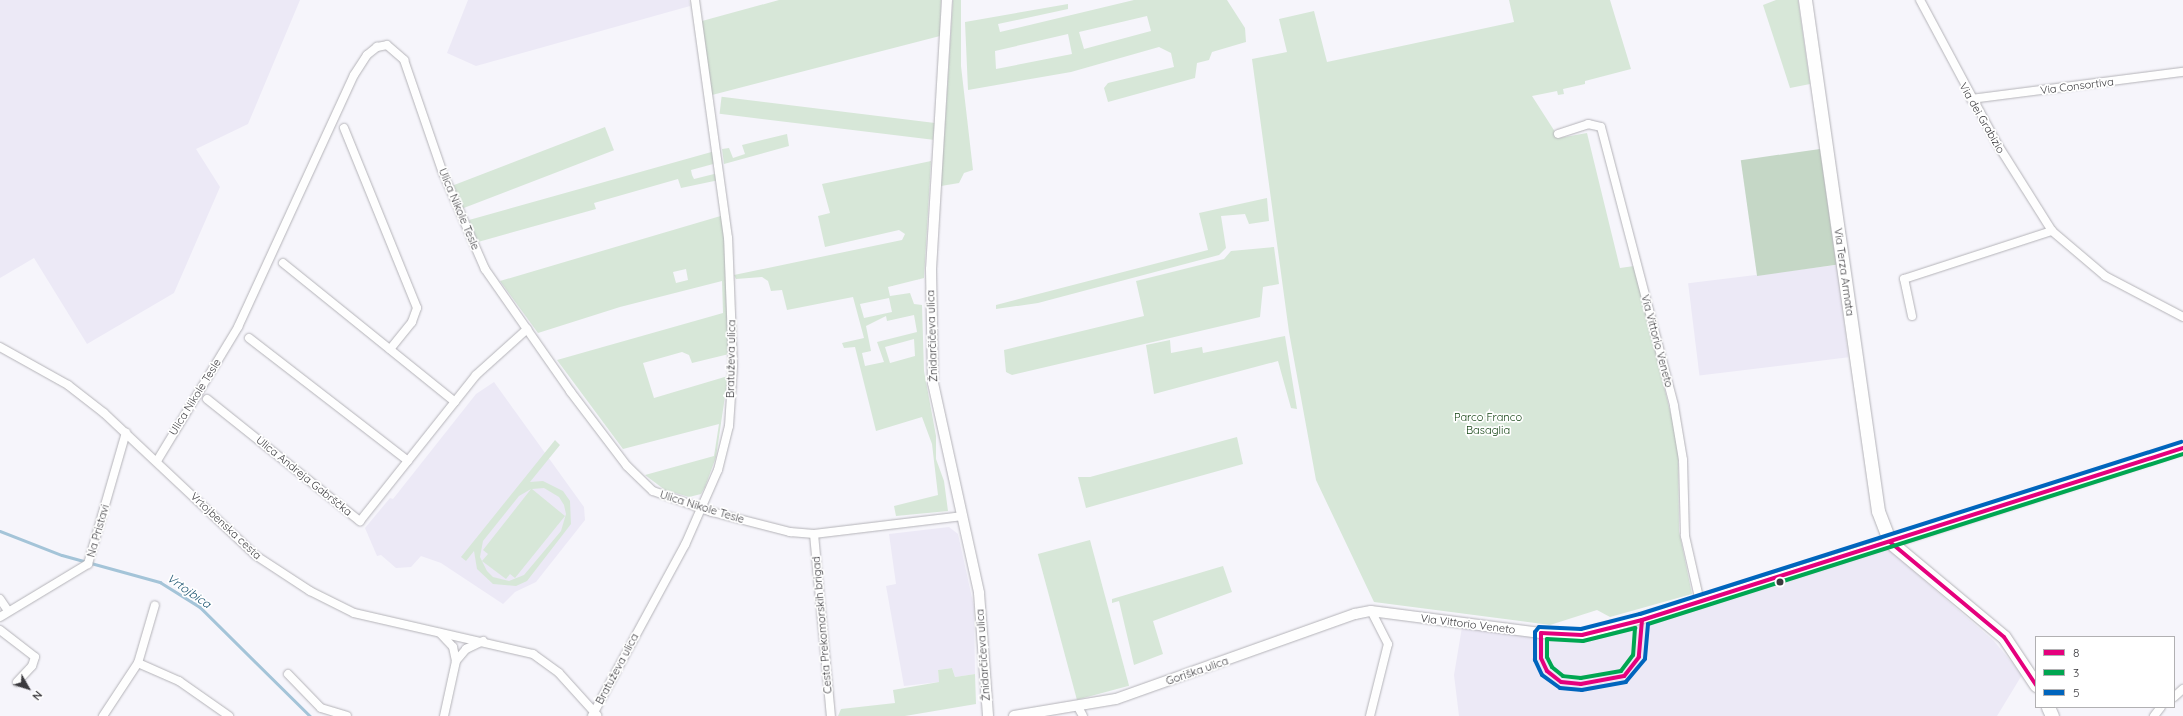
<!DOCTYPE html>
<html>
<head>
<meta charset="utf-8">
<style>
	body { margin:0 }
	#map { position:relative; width:2183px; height:716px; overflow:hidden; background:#f6f5fb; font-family:Quicksand,sans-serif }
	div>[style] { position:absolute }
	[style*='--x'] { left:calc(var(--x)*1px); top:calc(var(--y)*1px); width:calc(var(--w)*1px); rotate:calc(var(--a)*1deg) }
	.built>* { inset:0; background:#ece9f6; transform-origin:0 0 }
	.green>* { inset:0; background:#d7e7d8; transform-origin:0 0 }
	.forest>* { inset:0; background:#c5d7c6; transform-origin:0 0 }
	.stream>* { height:2.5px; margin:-1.25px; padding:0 1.25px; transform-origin:1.25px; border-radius:1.25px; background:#a4c4d8 }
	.roads { filter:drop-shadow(0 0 1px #b4b3b8) drop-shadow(0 0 1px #b4b3b8) }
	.minor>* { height:8px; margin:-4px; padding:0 4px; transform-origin:4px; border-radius:4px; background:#fefefe }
	.tertiary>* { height:10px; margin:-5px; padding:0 5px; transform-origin:5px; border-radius:5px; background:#fefefe }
	.secondary>* { height:12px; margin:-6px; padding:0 6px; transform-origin:6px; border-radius:6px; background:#fefefe }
	.primary>* { height:13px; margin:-6.5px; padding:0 6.5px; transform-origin:6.5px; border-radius:6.5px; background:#fefefe }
	.bus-1>* { height:4px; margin:-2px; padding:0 2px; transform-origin:2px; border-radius:2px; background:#e5007d }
	.bus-2>* { height:4px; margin:-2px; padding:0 2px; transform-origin:2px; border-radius:2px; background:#00a651 }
	.bus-3>* { height:4px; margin:-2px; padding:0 2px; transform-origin:2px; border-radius:2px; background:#0065bd }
	.dots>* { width:11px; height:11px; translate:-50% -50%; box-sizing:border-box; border:2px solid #fff; border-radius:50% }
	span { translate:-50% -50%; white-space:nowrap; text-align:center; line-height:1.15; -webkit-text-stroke:3.5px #fff; paint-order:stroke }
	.street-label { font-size:11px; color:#3b3a3e }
	.park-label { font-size:11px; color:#114110 }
	.water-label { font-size:12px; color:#1e5672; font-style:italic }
	.legend { position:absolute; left:2035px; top:636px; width:140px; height:72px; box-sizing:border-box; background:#fff; border:1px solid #b1b0b2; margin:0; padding:5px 7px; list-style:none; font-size:12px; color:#3b3a3e }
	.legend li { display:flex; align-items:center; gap:8px; height:20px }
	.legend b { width:20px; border:1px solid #b1b0b2 }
	.north { position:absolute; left:8px; top:668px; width:40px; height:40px; -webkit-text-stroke:3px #fff; paint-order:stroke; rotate:129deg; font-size:11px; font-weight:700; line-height:16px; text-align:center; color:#3b3a3e }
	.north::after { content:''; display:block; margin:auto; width:14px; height:18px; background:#3b3a3e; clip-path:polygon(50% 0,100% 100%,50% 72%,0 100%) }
</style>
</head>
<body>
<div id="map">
	<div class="built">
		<i style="clip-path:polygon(0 0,300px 0,248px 124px,196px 149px,220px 187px,174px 293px,87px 344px,34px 258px,0 278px)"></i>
		<i style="clip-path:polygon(468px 0,689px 0,690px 6px,476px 66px,447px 53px)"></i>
		<i style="left:1837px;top:265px;width:93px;height:150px;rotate:83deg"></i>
		<i style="clip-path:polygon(494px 382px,584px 507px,585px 520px,536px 582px,515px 592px,503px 604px,441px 563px,421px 556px,411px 567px,396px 568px,381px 555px,377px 556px,365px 528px,390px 498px,393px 499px,476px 394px)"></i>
		<i style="clip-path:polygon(949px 527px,958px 534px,974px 607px,975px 674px,955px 677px,952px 668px,938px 670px,939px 682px,904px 686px,886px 586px,896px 584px,889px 534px)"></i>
		<i style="clip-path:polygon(1888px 549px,1994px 641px,2022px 675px,1997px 716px,1459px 716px,1454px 675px,1462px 627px,1578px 638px,1653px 622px)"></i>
	</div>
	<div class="green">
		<i style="clip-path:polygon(779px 0,941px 0,940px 36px,712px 95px,702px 21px)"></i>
		<i style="clip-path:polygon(953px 0,961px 0,961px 66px,973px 170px,964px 173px,959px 183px,941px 186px)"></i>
		<i style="clip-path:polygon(evenodd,1134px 0,1227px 0,1245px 28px,1246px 42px,1212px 52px,1209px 60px,1197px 63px,1195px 78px,1108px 102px,1104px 88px,1108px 83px,1174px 67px,1171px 53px,1159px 47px,1071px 72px,968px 90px,965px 22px,1068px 4px,1068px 9px,998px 24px,1000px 32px,1134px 0,1147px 16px,1151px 31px,1084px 49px,1079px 32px,1147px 16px,1134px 0,1068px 34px,1072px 54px,996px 69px,995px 51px,1068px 34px)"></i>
		<i style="clip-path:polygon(1509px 0,1610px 0,1631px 69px,1585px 81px,1585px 84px,1563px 89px,1564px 94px,1558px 95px,1557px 91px,1532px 96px,1559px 138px,1587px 133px,1620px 268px,1634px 266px,1678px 443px,1679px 531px,1692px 594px,1610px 617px,1597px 610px,1550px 625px,1374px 602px,1316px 480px,1289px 332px,1252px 59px,1287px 52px,1279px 19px,1314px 11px,1327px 62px,1514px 22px)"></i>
		<i style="clip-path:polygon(1776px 0,1798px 0,1810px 84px,1790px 88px,1763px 5px)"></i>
		<i style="left:935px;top:123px;width:17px;height:215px;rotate:97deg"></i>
		<i style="left:605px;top:127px;width:25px;height:163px;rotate:69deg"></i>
		<i style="clip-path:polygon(787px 134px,789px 146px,724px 164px,722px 149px,729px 148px,733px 158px,745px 154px,742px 145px)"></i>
		<i style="clip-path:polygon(715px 151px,717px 163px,691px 170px,692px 175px,694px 179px,718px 173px,719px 180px,681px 188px,678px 179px,594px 203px,596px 209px,478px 242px,469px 220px)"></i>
		<i style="clip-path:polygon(evenodd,931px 161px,924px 278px,888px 287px,890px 296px,910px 293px,914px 304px,922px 305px,924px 371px,936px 436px,936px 459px,944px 481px,948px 511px,896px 516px,894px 506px,938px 495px,932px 444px,922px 417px,876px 431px,855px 347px,844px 348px,842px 343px,864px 338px,853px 297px,787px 310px,782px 290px,771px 291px,768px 281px,762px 277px,736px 279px,734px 275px,902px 240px,905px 234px,899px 230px,825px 247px,818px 216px,830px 213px,822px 184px,931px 161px,889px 298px,892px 312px,864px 318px,860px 304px,889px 298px,931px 161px,914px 315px,917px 332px,877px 342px,884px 362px,865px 366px,862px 353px,871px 351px,866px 326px,886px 316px,887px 321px,914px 315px,931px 161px,914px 339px,915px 356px,890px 363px,885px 347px,914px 339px)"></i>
		<i style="clip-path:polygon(1267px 198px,1269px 221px,1249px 224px,1245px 214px,1221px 216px,1226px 248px,1219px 255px,1038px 303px,996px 309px,996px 305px,1208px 250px,1199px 213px)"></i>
		<i style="clip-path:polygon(evenodd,724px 215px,729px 354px,692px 363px,689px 355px,682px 352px,643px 363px,654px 398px,728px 376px,716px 457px,705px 487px,701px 494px,689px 497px,665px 490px,645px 475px,714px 456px,719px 424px,623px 449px,557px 360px,723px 313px,722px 281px,620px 307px,538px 333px,500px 281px,724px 215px,686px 269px,688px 280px,676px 283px,673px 272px,686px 269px)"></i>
		<i style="clip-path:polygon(1274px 247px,1279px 284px,1263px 287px,1260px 317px,1012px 375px,1006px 372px,1004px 350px,1144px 316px,1136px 281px,1224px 259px,1231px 251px)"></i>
		<i style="clip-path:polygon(1285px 336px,1297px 409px,1291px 408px,1278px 361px,1154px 394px,1146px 345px,1170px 340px,1171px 353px,1202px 347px,1203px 353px)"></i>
		<i style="clip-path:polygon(1237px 437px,1243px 464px,1086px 508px,1078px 477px,1090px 477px)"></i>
		<i style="clip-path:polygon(evenodd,555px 440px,560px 445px,530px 482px,543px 481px,563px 491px,570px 501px,571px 524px,527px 581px,516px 586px,493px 584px,477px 569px,474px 551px,466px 561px,461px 557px,555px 440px,544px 488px,559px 497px,564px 505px,566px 514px,561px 531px,524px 575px,509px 581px,493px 577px,487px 571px,480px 557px,483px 541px,519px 496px,531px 489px,483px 550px,488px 554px,482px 561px,506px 579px,510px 574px,515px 578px,565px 516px,532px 489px,544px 488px)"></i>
		<i style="left:1090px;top:540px;width:151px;height:54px;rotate:75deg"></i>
		<i style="clip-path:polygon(1223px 566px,1232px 592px,1153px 621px,1163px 654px,1134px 665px,1119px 601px,1112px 603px,1112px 599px)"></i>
		<i style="clip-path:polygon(952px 668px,955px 677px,975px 674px,976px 704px,905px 716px,838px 716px,841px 709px,895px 703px,893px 690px,939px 682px,938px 670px)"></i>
	</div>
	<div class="forest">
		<i style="left:1820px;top:149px;width:117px;height:80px;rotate:82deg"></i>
	</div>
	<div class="stream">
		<i style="--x:0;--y:531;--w:66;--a:21.2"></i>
		<i style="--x:62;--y:555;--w:102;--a:15.4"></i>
		<i style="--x:160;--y:582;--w:47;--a:32"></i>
		<i style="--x:200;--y:607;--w:155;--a:44.7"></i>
	</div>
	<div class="roads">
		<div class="minor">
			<i style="--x:1920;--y:0;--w:161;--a:61.8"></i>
			<i style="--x:1996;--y:142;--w:105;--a:57.8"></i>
			<i style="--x:2052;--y:231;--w:70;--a:40.3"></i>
			<i style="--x:2105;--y:276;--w:88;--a:27.7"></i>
			<i style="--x:1971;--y:99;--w:214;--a:-7.3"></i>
			<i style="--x:344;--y:128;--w:194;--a:67.9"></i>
			<i style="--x:417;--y:308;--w:15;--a:110"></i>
			<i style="--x:412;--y:322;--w:35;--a:129"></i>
			<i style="--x:1558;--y:134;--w:32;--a:-18"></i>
			<i style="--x:1588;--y:124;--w:13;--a:13"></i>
			<i style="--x:1601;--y:127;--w:288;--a:75.3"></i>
			<i style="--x:1674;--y:406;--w:55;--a:80.5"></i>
			<i style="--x:1683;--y:460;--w:76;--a:88.5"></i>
			<i style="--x:1685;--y:536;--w:68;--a:77.2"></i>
			<i style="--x:283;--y:263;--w:221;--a:38.9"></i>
			<i style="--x:1912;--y:316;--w:38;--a:-102"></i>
			<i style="--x:1904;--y:279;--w:156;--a:-18"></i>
			<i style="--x:249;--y:338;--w:201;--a:37.7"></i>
			<i style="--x:0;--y:347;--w:78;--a:29.2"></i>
			<i style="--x:68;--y:385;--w:46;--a:37.9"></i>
			<i style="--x:104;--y:413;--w:207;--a:43.2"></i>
			<i style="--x:255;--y:555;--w:66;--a:33.2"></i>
			<i style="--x:310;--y:591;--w:49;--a:26.6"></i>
			<i style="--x:354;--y:613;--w:184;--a:12.9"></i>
			<i style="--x:533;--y:654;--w:32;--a:36"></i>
			<i style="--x:559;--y:673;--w:57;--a:47.9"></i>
			<i style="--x:207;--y:399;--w:196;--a:38.6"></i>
			<i style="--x:360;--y:521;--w:186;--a:-51.5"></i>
			<i style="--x:476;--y:375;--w:69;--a:-42"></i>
			<i style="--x:157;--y:461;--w:157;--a:-58.8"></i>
			<i style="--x:238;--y:327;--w:277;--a:-65.3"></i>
			<i style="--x:354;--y:75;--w:24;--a:-57"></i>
			<i style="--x:367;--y:55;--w:13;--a:-39"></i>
			<i style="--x:377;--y:47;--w:10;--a:-11"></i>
			<i style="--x:387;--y:45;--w:23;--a:41"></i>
			<i style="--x:404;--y:60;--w:120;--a:71"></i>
			<i style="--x:443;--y:173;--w:105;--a:66.4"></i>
			<i style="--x:485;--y:269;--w:149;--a:55.1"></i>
			<i style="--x:570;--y:391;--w:94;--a:52.8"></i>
			<i style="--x:627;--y:466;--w:36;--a:44"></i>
			<i style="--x:653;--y:491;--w:63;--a:19.6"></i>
			<i style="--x:712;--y:512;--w:81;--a:14.4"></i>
			<i style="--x:790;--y:532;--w:24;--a:5"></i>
			<i style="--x:814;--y:534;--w:150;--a:-6.9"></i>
			<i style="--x:814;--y:534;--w:183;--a:84.7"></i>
			<i style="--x:0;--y:599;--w:14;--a:56"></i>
			<i style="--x:0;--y:617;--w:103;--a:-31.1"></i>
			<i style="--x:88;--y:564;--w:137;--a:-73.9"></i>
			<i style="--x:0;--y:630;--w:44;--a:37.6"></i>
			<i style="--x:35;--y:657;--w:9;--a:108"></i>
			<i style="--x:32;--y:666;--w:22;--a:133"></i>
			<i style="--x:440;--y:633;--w:19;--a:47"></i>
			<i style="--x:453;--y:647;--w:14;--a:78"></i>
			<i style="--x:138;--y:663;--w:45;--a:23.7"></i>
			<i style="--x:179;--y:681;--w:61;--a:35"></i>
			<i style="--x:288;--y:674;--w:47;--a:45.9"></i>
			<i style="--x:321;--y:708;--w:27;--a:17"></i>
			<i style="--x:2174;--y:697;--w:12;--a:-42"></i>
			<i style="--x:1078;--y:707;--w:10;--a:61"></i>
			<i style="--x:103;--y:716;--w:64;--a:-56.6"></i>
			<i style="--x:138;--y:663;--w:60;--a:-73.7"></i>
			<i style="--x:444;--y:716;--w:56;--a:-77.7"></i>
			<i style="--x:456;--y:661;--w:16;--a:-50"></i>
			<i style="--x:466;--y:649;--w:19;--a:-25"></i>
			<i style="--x:592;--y:716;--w:195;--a:-61.5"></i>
			<i style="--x:685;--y:545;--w:82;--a:-66.3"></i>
			<i style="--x:718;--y:470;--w:45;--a:-76"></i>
			<i style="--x:729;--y:426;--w:60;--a:-86.2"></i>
			<i style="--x:733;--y:366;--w:128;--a:-92.2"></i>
			<i style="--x:728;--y:238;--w:240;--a:-97.9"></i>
			<i style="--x:1370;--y:716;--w:74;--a:-76"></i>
			<i style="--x:1388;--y:644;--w:37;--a:-117"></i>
			<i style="--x:2154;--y:716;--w:11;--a:-52"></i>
		</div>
		<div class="tertiary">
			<i style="--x:947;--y:0;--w:269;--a:93.4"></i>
			<i style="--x:931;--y:269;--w:114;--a:89"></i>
			<i style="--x:933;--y:383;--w:215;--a:77.6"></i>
			<i style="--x:979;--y:593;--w:123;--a:85.8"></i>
			<i style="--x:1014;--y:716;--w:103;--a:-9.5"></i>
			<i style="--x:1116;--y:699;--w:254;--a:-19.6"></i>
			<i style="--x:1355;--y:614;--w:16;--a:-11"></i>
			<i style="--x:1371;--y:611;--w:171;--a:7.4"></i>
			<i style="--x:1541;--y:633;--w:41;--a:2.8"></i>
			<i style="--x:1582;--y:635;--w:123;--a:-15.6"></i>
			<i style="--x:1700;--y:602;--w:199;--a:-17.5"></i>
		</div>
		<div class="secondary">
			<i style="--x:1890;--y:542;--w:308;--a:-17.8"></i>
		</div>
		<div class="primary">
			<i style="--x:1805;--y:0;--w:516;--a:81.87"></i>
			<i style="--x:1878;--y:511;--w:33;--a:69"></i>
			<i style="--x:1890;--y:542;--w:148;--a:39.8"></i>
			<i style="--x:2004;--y:637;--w:58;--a:56.3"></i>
			<i style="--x:2048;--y:707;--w:10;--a:66"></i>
		</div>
	</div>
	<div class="bus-1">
		<i style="--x:1890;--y:542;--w:148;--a:39.8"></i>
		<i style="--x:2004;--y:637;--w:58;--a:56.3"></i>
		<i style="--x:1642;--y:620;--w:37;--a:95"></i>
		<i style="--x:1639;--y:657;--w:24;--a:128"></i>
		<i style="--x:1624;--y:676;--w:44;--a:169.5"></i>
		<i style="--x:1581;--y:684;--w:20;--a:-174"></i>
		<i style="--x:1561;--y:682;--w:18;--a:-142"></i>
		<i style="--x:1547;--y:671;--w:14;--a:-115"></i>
		<i style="--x:1541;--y:658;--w:25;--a:-90"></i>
		<i style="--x:1541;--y:633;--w:41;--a:2.8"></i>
		<i style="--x:1582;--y:635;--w:62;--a:-14"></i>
		<i style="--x:1642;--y:620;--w:568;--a:-17.64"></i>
	</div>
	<div class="bus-2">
		<i style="--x:1648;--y:624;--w:561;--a:-17.63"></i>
		<i style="--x:1635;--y:628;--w:27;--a:94"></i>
		<i style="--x:1633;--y:655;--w:20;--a:127"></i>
		<i style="--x:1621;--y:671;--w:41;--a:170.1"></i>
		<i style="--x:1581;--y:678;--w:18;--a:-174"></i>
		<i style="--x:1563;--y:676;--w:14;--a:-141"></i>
		<i style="--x:1552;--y:667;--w:11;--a:-117"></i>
		<i style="--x:1547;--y:657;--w:18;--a:-90"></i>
		<i style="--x:1547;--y:639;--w:36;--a:3"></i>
		<i style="--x:1583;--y:641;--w:54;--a:-14"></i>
	</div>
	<div class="bus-3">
		<i style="--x:1648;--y:624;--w:35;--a:95"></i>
		<i style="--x:1645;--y:659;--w:30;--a:130"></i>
		<i style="--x:1626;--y:682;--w:45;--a:169.7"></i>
		<i style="--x:1582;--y:690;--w:22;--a:-175"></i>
		<i style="--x:1560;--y:688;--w:22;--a:-144"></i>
		<i style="--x:1542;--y:675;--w:17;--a:-115"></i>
		<i style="--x:1535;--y:660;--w:28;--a:-90"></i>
		<i style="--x:1535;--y:632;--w:6;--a:-51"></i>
		<i style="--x:1539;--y:627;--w:42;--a:2.7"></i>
		<i style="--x:1581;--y:629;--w:61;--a:-14.3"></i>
		<i style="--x:1640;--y:614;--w:568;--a:-17.64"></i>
	</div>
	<div class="dots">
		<i style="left:1780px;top:582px;background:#3b3a3e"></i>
	</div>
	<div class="street-label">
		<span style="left:2077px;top:86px;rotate:-7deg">Via Consortiva</span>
		<span style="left:1982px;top:118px;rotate:60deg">Via dei Grabizio</span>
		<span style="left:459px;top:209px;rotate:67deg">Ulica Nikole Tesle</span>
		<span style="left:1844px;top:272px;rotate:82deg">Via Terza Armata</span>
		<span style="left:932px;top:336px;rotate:-92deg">Žnidarčičeva ulica</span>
		<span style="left:1657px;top:341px;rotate:75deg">Via Vittorio Veneto</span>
		<span style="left:731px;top:359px;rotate:-89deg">Bratuževa ulica</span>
		<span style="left:195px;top:397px;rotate:-58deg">Ulica Nikole Tesle</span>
		<span style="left:304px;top:476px;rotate:39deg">Ulica Andreja Gabrščka</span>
		<span style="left:702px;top:507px;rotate:17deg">Ulica Nikole Tesle</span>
		<span style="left:226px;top:526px;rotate:43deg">Vrtojbenska cesta</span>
		<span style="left:98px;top:531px;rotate:-74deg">Na Pristavi</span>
		<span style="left:1468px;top:624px;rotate:7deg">Via Vittorio Veneto</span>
		<span style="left:822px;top:625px;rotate:-95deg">Cesta Prekomorskih brigad</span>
		<span style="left:983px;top:655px;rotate:-94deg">Žnidarčičeva ulica</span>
		<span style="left:617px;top:669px;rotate:-62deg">Bratuževa ulica</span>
		<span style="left:1197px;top:671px;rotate:-19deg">Goriška ulica</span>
	</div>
	<div class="park-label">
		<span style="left:1488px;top:424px">Parco Franco<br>Basaglia</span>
	</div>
	<div class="water-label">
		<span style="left:189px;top:591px;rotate:35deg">Vrtojbica</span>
	</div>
	<ul class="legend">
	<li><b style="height:5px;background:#e5007d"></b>8</li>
	<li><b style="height:5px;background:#00a651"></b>3</li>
	<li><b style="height:5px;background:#0065bd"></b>5</li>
	</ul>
	<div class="north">N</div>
</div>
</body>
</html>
